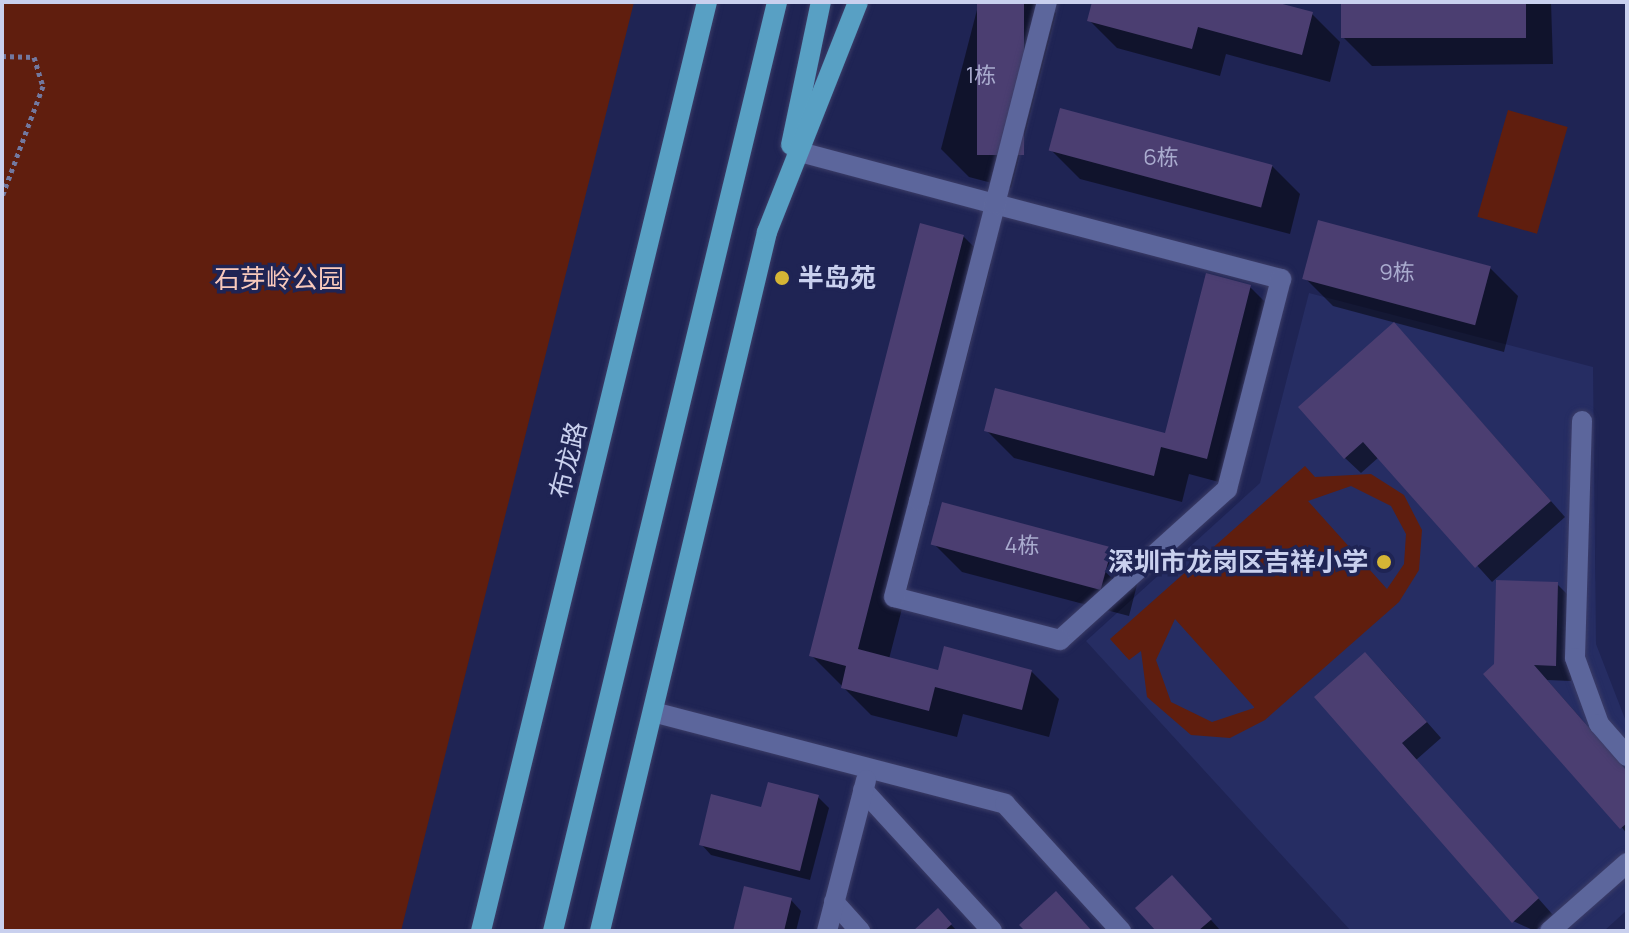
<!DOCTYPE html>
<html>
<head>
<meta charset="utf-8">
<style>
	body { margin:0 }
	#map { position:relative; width:1629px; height:933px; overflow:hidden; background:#1f2454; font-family:Manrope,"Noto Sans SC",sans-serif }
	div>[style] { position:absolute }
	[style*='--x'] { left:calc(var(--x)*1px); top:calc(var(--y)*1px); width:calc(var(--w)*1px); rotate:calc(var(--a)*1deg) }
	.built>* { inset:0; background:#262d63 }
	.green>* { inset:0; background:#601e0e; transform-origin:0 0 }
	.shadow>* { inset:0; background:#0007 }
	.building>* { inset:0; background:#4b3e71; transform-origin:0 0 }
	.path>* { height:5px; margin-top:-2.5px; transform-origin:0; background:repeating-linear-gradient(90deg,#72789f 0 4px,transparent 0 8px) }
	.roads { filter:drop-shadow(0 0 2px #3c3d67) drop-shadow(0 0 2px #3c3d67) }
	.minor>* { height:20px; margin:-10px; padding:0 10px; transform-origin:10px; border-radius:10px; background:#5c669c }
	.major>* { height:20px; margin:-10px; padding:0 10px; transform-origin:10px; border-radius:10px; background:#58a0c4 }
	.dots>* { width:22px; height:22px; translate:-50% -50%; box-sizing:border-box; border:4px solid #1f2454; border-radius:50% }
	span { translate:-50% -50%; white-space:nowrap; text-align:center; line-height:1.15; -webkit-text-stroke:7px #1f2454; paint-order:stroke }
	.number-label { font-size:22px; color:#aaaccf }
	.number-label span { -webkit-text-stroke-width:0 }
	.poi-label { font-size:26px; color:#c9d0ee; font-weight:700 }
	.left { translate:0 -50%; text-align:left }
	.right { translate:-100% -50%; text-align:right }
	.park-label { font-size:26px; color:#f8c9bc }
	.street-label { font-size:26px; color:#c9d0ee }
	.frame { position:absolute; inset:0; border:4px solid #c9d0ee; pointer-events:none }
</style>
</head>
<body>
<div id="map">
	<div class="built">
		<i style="clip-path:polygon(1309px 293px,1593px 367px,1596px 644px,1627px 724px,1627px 910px,1604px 931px,1351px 931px,1086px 641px,1260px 483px)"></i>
	</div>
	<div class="green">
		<i style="clip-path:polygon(2px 2px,634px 2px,401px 931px,2px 931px)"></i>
		<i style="left:1508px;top:110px;width:62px;height:111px;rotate:16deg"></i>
		<i style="clip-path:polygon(evenodd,1305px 466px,1315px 477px,1371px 474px,1404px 495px,1422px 530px,1419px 570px,1399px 602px,1265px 720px,1230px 738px,1191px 735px,1147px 697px,1141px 651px,1129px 660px,1110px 639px,1305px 466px,1351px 486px,1391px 506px,1406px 534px,1404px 564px,1387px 589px,1308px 501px,1351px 486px,1305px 466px,1175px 619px,1254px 707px,1254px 708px,1212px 722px,1171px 702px,1156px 660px,1175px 619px)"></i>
	</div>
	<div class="shadow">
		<i style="clip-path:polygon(979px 2px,1045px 2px,1056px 13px,1011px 188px,969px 177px,941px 149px)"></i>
		<i style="clip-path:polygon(1094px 2px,1267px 2px,1312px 14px,1340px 42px,1330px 82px,1226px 54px,1220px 76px,1117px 48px,1089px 20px)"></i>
		<i style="clip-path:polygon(1343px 2px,1551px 2px,1553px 64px,1372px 66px,1344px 38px)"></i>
		<i style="clip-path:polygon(1052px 151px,1272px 166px,1300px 194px,1290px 234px,1080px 179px)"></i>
		<i style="clip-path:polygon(963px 236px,991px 264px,889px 659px,939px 672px,1031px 671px,1059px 699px,1049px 737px,963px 714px,957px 737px,871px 715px,811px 655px)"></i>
		<i style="clip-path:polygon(1490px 268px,1518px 296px,1504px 352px,1333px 306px,1305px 278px)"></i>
		<i style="clip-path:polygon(1250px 287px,1278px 315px,1234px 486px,1189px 474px,1182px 502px,1014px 458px,986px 430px,1167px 435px)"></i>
		<i style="clip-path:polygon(1409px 340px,1565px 517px,1492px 582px,1379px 457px,1361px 473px,1345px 458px)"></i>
		<i style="clip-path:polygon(934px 544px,1111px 549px,1139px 577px,1129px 616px,962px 572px)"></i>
		<i style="clip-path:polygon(1557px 584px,1573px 600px,1571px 681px,1547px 680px,1627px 771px,1627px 834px,1496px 665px)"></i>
		<i style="clip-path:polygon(1381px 670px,1441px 738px,1416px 760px,1553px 915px,1535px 931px,1513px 921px,1316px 698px)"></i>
		<i style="clip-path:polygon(818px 797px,829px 808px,810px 880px,711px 855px,701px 844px,763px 809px)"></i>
		<i style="clip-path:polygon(1182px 888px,1221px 931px,1159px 931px)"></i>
		<i style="clip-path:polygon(791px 900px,801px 911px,796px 931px,735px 931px)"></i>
		<i style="clip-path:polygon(938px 911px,957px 931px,916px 931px)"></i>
	</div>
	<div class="building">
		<i style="left:977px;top:2px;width:47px;height:153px"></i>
		<i style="clip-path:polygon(1092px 2px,1275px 2px,1313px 12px,1302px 55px,1198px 27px,1192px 49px,1087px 21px)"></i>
		<i style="left:1341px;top:2px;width:185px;height:36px"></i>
		<i style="left:1060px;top:108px;width:220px;height:44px;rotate:15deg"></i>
		<i style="left:1318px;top:220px;width:179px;height:61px;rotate:15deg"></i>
		<i style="clip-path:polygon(920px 223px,964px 235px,858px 649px,938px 670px,944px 646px,1032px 670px,1022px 710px,935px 687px,929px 711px,841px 688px,846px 666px,809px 656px)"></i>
		<i style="clip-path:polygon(1206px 273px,1251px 285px,1207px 459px,1161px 447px,1154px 476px,984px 431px,995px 388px,1165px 433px)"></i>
		<i style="clip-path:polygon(1394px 322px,1551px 501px,1475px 568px,1363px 442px,1344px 459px,1298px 407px)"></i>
		<i style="left:942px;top:502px;width:176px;height:44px;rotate:15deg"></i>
		<i style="clip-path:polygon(1496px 580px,1558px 582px,1556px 666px,1534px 665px,1627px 771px,1627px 823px,1620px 829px,1483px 674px,1494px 664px)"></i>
		<i style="clip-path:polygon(1365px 652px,1427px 722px,1402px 743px,1539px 898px,1512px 923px,1314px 697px)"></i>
		<i style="clip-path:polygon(768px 782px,819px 795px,800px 871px,699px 845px,711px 794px,761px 807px)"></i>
		<i style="clip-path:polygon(1172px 875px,1212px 919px,1198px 931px,1156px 931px,1135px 908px)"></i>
		<i style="clip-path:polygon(744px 886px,792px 898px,784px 931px,733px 931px)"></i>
		<i style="clip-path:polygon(1056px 891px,1092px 931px,1025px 931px,1019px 925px)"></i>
		<i style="clip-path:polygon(938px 908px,952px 924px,944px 931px,913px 931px)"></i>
	</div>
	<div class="path">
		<i style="--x:2;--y:56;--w:32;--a:2"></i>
		<i style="--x:34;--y:57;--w:30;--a:73"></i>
		<i style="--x:43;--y:86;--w:118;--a:110.3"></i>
	</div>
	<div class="roads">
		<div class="minor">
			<i style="--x:796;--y:151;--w:206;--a:14.9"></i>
			<i style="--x:995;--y:204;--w:296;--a:14.7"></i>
			<i style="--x:1281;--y:279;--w:217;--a:104.4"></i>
			<i style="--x:1227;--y:489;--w:225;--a:137.9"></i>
			<i style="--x:1060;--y:640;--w:171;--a:-165.5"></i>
			<i style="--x:894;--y:597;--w:99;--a:-75.4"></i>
			<i style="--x:919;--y:501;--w:307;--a:-75.6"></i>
			<i style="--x:995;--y:204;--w:209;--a:-75.6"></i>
			<i style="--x:1582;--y:421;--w:237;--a:91.7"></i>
			<i style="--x:1575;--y:658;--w:70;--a:70"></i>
			<i style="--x:1599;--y:724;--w:43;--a:48.8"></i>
			<i style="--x:653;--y:712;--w:364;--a:14.6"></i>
			<i style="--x:1005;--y:804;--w:172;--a:47.6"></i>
			<i style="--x:863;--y:790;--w:191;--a:47.5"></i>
			<i style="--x:834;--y:902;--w:39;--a:48"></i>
			<i style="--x:827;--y:931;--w:156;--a:-75.5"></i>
			<i style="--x:1550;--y:931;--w:103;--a:-41.4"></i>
		</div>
		<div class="major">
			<i style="--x:791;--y:145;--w:146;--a:-78.2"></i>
			<i style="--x:481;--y:931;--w:956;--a:-76.33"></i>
			<i style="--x:553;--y:931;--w:956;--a:-76.44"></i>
			<i style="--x:600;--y:931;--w:719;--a:-76.56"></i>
			<i style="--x:767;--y:232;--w:247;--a:-68.4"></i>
		</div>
	</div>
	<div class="dots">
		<i style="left:782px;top:278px;background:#d5b535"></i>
		<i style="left:1384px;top:562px;background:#d5b535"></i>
	</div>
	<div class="number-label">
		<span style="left:981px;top:76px">1栋</span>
		<span style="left:1161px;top:158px">6栋</span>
		<span style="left:1397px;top:273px">9栋</span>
		<span style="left:1022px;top:546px">4栋</span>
	</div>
	<div class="poi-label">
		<span class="left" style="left:798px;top:278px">半岛苑</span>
		<span class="right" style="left:1368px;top:562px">深圳市龙岗区吉祥小学</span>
	</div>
	<div class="park-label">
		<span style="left:279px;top:279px">石芽岭公园</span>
	</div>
	<div class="street-label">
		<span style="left:568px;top:460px;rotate:-76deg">布龙路</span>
	</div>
	<div class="frame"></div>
</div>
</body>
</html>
